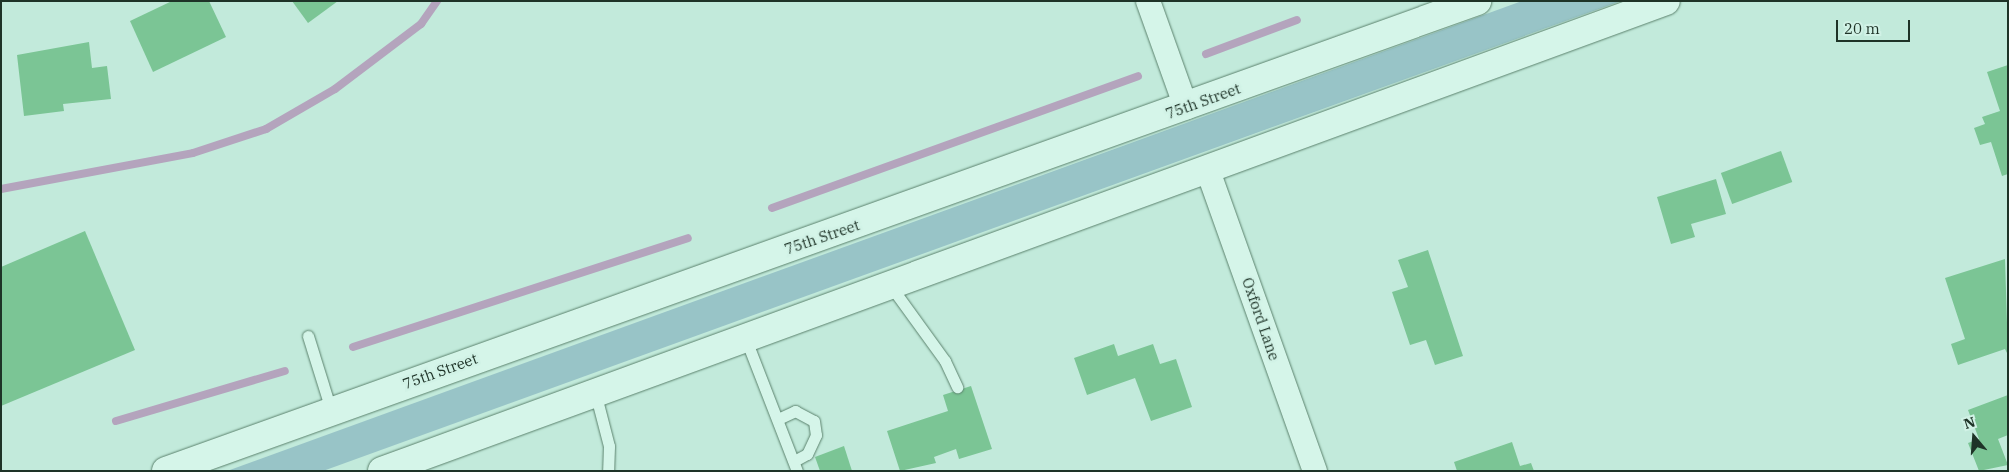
<!DOCTYPE html>
<html>
<head>
<meta charset="utf-8">
<style>
	body { margin:0 }
	#map { position:relative; width:2009px; height:472px; overflow:hidden; background:#c2eadb; font-family:"IBM Plex Serif",serif }
	div>[style] { position:absolute }
	[style*='--x'] { left:calc(var(--x)*1px); top:calc(var(--y)*1px); width:calc(var(--w)*1px); rotate:calc(var(--a)*1deg) }
	.green>* { inset:0; background:#98c4c7 }
	.stream>* { height:8px; margin:-4px; padding:0 4px; transform-origin:4px; border-radius:4px; background:#b4a4bd }
	.building>* { inset:0; background:#7bc595; transform-origin:0 0 }
	.roads { filter:drop-shadow(0 0 1px #5b826d) drop-shadow(0 0 1px #5b826d) }
	.lane>* { height:11px; margin:-5.5px; padding:0 5.5px; transform-origin:5.5px; border-radius:5.5px; background:#d5f5e9 }
	.street>* { height:24px; margin:-12px; padding:0 12px; transform-origin:12px; border-radius:12px; background:#d5f5e9 }
	.secondary>* { height:28px; margin:-14px; padding:0 14px; transform-origin:14px; border-radius:14px; background:#d5f5e9 }
	span { translate:-50% -50%; white-space:nowrap; text-align:center; line-height:1.15; -webkit-text-stroke:5px #d1f2e6; paint-order:stroke }
	.street-label { font-size:15px; color:#1e3327 }
	.frame { position:absolute; inset:0; border:2px solid #1e3327; pointer-events:none }
	.north { position:absolute; left:1949px; top:412px; width:50px; height:50px; -webkit-text-stroke:4px #d1f2e6; paint-order:stroke; rotate:342deg; font-size:14px; font-weight:700; line-height:20px; text-align:center; color:#1e3327 }
	.north::after { content:''; display:block; margin:auto; width:18px; height:22px; background:#1e3327; clip-path:polygon(50% 0,100% 100%,50% 72%,0 100%) }
	.scale { position:absolute; left:1836px; top:20px; width:74px; height:22px; box-sizing:border-box; border:2px solid #1e3327; border-top:0; padding-left:6px; font-size:15px; line-height:18px; white-space:nowrap; color:#1e3327; -webkit-text-stroke:4px #d1f2e6; paint-order:stroke }
</style>
</head>
<body>
<div id="map">
	<div class="green">
		<i style="clip-path:polygon(1522px 1px,1621px 1px,323px 471px,227px 471px)"></i>
	</div>
	<div class="stream">
		<i style="--x:1206;--y:54;--w:97;--a:-20.5"></i>
		<i style="--x:1;--y:189;--w:195;--a:-10.6"></i>
		<i style="--x:193;--y:153;--w:77;--a:-18.2"></i>
		<i style="--x:266;--y:129;--w:80;--a:-30.1"></i>
		<i style="--x:335;--y:89;--w:108;--a:-37.1"></i>
		<i style="--x:421;--y:24;--w:28;--a:-55"></i>
		<i style="--x:772;--y:208;--w:389;--a:-19.8"></i>
		<i style="--x:353;--y:347;--w:352;--a:-18"></i>
		<i style="--x:116;--y:421;--w:176;--a:-16.5"></i>
	</div>
	<div class="building">
		<i style="clip-path:polygon(172px 1px,209px 1px,226px 37px,153px 72px,130px 21px)"></i>
		<i style="clip-path:polygon(292px 1px,338px 1px,308px 23px)"></i>
		<i style="clip-path:polygon(89px 42px,92px 68px,107px 66px,111px 99px,63px 104px,64px 111px,24px 116px,17px 55px)"></i>
		<i style="clip-path:polygon(2008px 65px,2008px 174px,2002px 176px,1991px 142px,1980px 145px,1974px 128px,1985px 124px,1982px 117px,2000px 111px,1987px 72px)"></i>
		<i style="left:1781px;top:151px;width:33px;height:64px;rotate:70deg"></i>
		<i style="clip-path:polygon(1716px 179px,1726px 214px,1691px 224px,1695px 237px,1671px 244px,1657px 197px)"></i>
		<i style="clip-path:polygon(85px 231px,135px 350px,1px 406px,1px 267px)"></i>
		<i style="clip-path:polygon(1428px 250px,1463px 356px,1435px 365px,1426px 340px,1410px 345px,1392px 292px,1408px 287px,1398px 260px)"></i>
		<i style="clip-path:polygon(2005px 259px,2008px 355px,2005px 349px,1958px 365px,1951px 344px,1965px 339px,1945px 278px)"></i>
		<i style="clip-path:polygon(1114px 344px,1118px 356px,1153px 344px,1160px 364px,1176px 359px,1192px 407px,1151px 421px,1135px 378px,1087px 395px,1074px 358px)"></i>
		<i style="clip-path:polygon(971px 386px,992px 449px,959px 459px,956px 449px,934px 457px,936px 463px,900px 471px,887px 431px,948px 411px,943px 395px)"></i>
		<i style="clip-path:polygon(2008px 395px,2008px 435px,1998px 439px,2008px 465px,1979px 471px,1968px 443px,1979px 439px,1968px 410px)"></i>
		<i style="clip-path:polygon(1512px 442px,1520px 466px,1531px 463px,1534px 471px,1457px 471px,1454px 462px)"></i>
		<i style="clip-path:polygon(844px 446px,852px 471px,820px 471px,815px 457px)"></i>
	</div>
	<div class="roads">
		<div class="lane">
			<i style="--x:890;--y:285;--w:94;--a:54.1"></i>
			<i style="--x:945;--y:361;--w:29;--a:65"></i>
			<i style="--x:308;--y:336;--w:77;--a:72.7"></i>
			<i style="--x:745;--y:337;--w:144;--a:68.8"></i>
			<i style="--x:595;--y:392;--w:56;--a:75.5"></i>
			<i style="--x:609;--y:446;--w:25;--a:92"></i>
			<i style="--x:778;--y:419;--w:19;--a:-25"></i>
			<i style="--x:795;--y:411;--w:21;--a:28"></i>
			<i style="--x:814;--y:421;--w:14;--a:82"></i>
			<i style="--x:816;--y:435;--w:21;--a:115"></i>
			<i style="--x:807;--y:454;--w:15;--a:152"></i>
		</div>
		<div class="street">
			<i style="--x:1148;--y:1;--w:113;--a:70.3"></i>
			<i style="--x:1207;--y:168;--w:322;--a:70.4"></i>
		</div>
		<div class="secondary">
			<i style="--x:166;--y:471;--w:1393;--a:-19.72"></i>
			<i style="--x:382;--y:471;--w:1367;--a:-20.1"></i>
		</div>
	</div>
	<div class="street-label">
		<span style="left:1203px;top:101px;rotate:-20deg">75th Street</span>
		<span style="left:822px;top:237px;rotate:-19deg">75th Street</span>
		<span style="left:1261px;top:319px;rotate:71deg">Oxford Lane</span>
		<span style="left:440px;top:371px;rotate:-20deg">75th Street</span>
	</div>
	<div class="frame"></div>
	<div class="north">N</div>
	<div class="scale">20 m</div>
</div>
</body>
</html>
